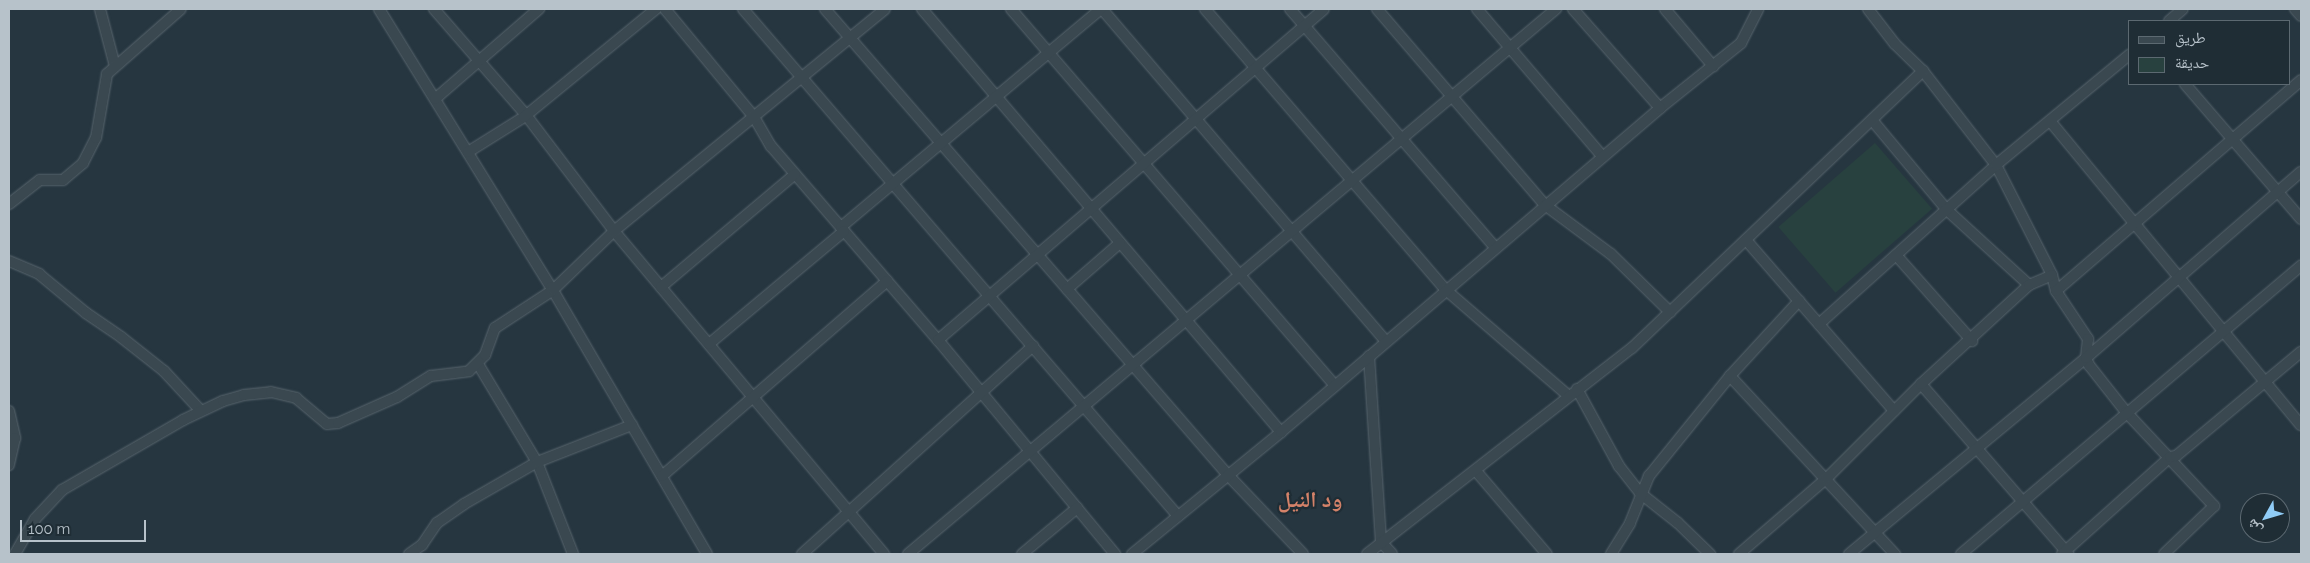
<!DOCTYPE html>
<html>
<head>
<meta charset="utf-8">
<style>
	body { margin:0 }
	#map { position:relative; width:2310px; height:563px; overflow:hidden; background:#263640; font-family:Raleway,"Noto Naskh Arabic",sans-serif }
	div>[style] { position:absolute }
	[style*='--x'] { left:calc(var(--x)*1px); top:calc(var(--y)*1px); width:calc(var(--w)*1px); rotate:calc(var(--a)*1deg) }
	.green>* { inset:0; background:#28413f; transform-origin:0 0 }
	.roads { filter:drop-shadow(0 0 1px #58656d) drop-shadow(0 0 1px #58656d) }
	.minor>* { height:10px; margin:-5px; padding:0 5px; transform-origin:5px; border-radius:5px; background:#3a4850 }
	span { translate:-50% -50%; white-space:nowrap; text-align:center; line-height:1.15; -webkit-text-stroke:4.5px #1f2d35; paint-order:stroke }
	.town-label { font-size:22px; color:#d48269; font-weight:700 }
	.frame { position:absolute; inset:0; border:10px solid #b7c2ca; pointer-events:none }
	.legend { position:absolute; left:2128px; top:20px; width:162px; height:65px; box-sizing:border-box; background:#1f2d35; border:1px solid #5c6971; margin:0; padding:6px 9px; list-style:none; font-size:15px; color:#b7c2ca }
	.legend li { display:flex; align-items:center; gap:10px; height:25px }
	.legend b { width:25px; border:1px solid #5c6971 }
	.north { position:absolute; left:2240px; top:493px; width:50px; height:50px; box-sizing:border-box; background:#1f2d35; border:1px solid #5c6971; border-radius:50%; rotate:231deg; font-size:14px; font-weight:700; line-height:20px; text-align:center; color:#b7c2ca }
	.north::after { content:''; display:block; margin:auto; width:18px; height:22px; background:#90ccf6; clip-path:polygon(50% 0,100% 100%,50% 72%,0 100%) }
	.scale { position:absolute; left:20px; top:520px; width:126px; height:22px; box-sizing:border-box; border:2px solid #b7c2ca; border-top:0; padding-left:6px; font-size:15px; line-height:18px; white-space:nowrap; color:#b7c2ca; -webkit-text-stroke:4px #1f2d35; paint-order:stroke }
</style>
</head>
<body>
<div id="map">
	<div class="green">
		<i style="left:1875px;top:143px;width:87px;height:128px;rotate:49deg"></i>
	</div>
	<div class="roads">
		<div class="minor">
			<i style="--x:100;--y:9;--w:59;--a:75.3"></i>
			<i style="--x:379;--y:9;--w:327;--a:58.3"></i>
			<i style="--x:551;--y:287;--w:309;--a:59.7"></i>
			<i style="--x:434;--y:9;--w:140;--a:49"></i>
			<i style="--x:526;--y:115;--w:146;--a:52.8"></i>
			<i style="--x:614;--y:231;--w:421;--a:50.1"></i>
			<i style="--x:665;--y:9;--w:140;--a:50.5"></i>
			<i style="--x:754;--y:117;--w:34;--a:60"></i>
			<i style="--x:771;--y:146;--w:256;--a:49.3"></i>
			<i style="--x:938;--y:340;--w:278;--a:50.4"></i>
			<i style="--x:743;--y:9;--w:668;--a:49.37"></i>
			<i style="--x:825;--y:9;--w:616;--a:49.15"></i>
			<i style="--x:1228;--y:475;--w:109;--a:46.5"></i>
			<i style="--x:922;--y:9;--w:555;--a:49.68"></i>
			<i style="--x:1011;--y:9;--w:497;--a:49.3"></i>
			<i style="--x:1102;--y:9;--w:437;--a:49.5"></i>
			<i style="--x:1205;--y:9;--w:370;--a:49.4"></i>
			<i style="--x:1446;--y:290;--w:162;--a:40.8"></i>
			<i style="--x:1290;--y:9;--w:314;--a:49.3"></i>
			<i style="--x:1377;--y:9;--w:258;--a:49.4"></i>
			<i style="--x:1545;--y:205;--w:82;--a:36.6"></i>
			<i style="--x:1611;--y:254;--w:83;--a:44.5"></i>
			<i style="--x:1477;--y:9;--w:194;--a:49.6"></i>
			<i style="--x:1665;--y:9;--w:75;--a:49.9"></i>
			<i style="--x:1868;--y:9;--w:44;--a:52.4"></i>
			<i style="--x:1895;--y:44;--w:39;--a:44"></i>
			<i style="--x:1923;--y:71;--w:119;--a:52.2"></i>
			<i style="--x:1996;--y:165;--w:123;--a:63"></i>
			<i style="--x:2052;--y:275;--w:16;--a:76"></i>
			<i style="--x:2056;--y:291;--w:58;--a:56.3"></i>
			<i style="--x:2088;--y:339;--w:19;--a:96"></i>
			<i style="--x:2086;--y:358;--w:8;--a:67"></i>
			<i style="--x:2089;--y:365;--w:60;--a:51.8"></i>
			<i style="--x:2126;--y:412;--w:129;--a:46.9"></i>
			<i style="--x:2214;--y:506;--w:69;--a:136.2"></i>
			<i style="--x:2295;--y:9;--w:9;--a:49"></i>
			<i style="--x:2169;--y:21;--w:18;--a:-41"></i>
			<i style="--x:2185;--y:84;--w:178;--a:49.3"></i>
			<i style="--x:435;--y:99;--w:138;--a:-40.9"></i>
			<i style="--x:1660;--y:108;--w:104;--a:-38.7"></i>
			<i style="--x:1741;--y:43;--w:38;--a:-63"></i>
			<i style="--x:1872;--y:120;--w:117;--a:50.2"></i>
			<i style="--x:1947;--y:210;--w:111;--a:42.4"></i>
			<i style="--x:2050;--y:121;--w:394;--a:50.5"></i>
			<i style="--x:468;--y:152;--w:66;--a:-32"></i>
			<i style="--x:524;--y:117;--w:171;--a:-39.3"></i>
			<i style="--x:9;--y:204;--w:39;--a:-38"></i>
			<i style="--x:40;--y:180;--w:23;--a:0"></i>
			<i style="--x:63;--y:180;--w:26;--a:-40"></i>
			<i style="--x:83;--y:163;--w:28;--a:-63"></i>
			<i style="--x:96;--y:138;--w:65;--a:-80.2"></i>
			<i style="--x:107;--y:74;--w:98;--a:-41.3"></i>
			<i style="--x:841;--y:227;--w:339;--a:-40"></i>
			<i style="--x:1746;--y:240;--w:226;--a:49.1"></i>
			<i style="--x:1896;--y:255;--w:115;--a:48.5"></i>
			<i style="--x:9;--y:261;--w:33;--a:23"></i>
			<i style="--x:39;--y:274;--w:61;--a:39.7"></i>
			<i style="--x:86;--y:313;--w:42;--a:34.4"></i>
			<i style="--x:121;--y:337;--w:55;--a:38.3"></i>
			<i style="--x:164;--y:371;--w:54;--a:47.2"></i>
			<i style="--x:661;--y:287;--w:175;--a:-40.1"></i>
			<i style="--x:1067;--y:289;--w:70;--a:-41"></i>
			<i style="--x:2056;--y:291;--w:323;--a:-40.7"></i>
			<i style="--x:1819;--y:324;--w:238;--a:-41.9"></i>
			<i style="--x:1996;--y:165;--w:173;--a:-39.6"></i>
			<i style="--x:938;--y:340;--w:508;--a:-40.61"></i>
			<i style="--x:709;--y:344;--w:176;--a:-39.9"></i>
			<i style="--x:1369;--y:356;--w:186;--a:86.3"></i>
			<i style="--x:1381;--y:542;--w:16;--a:47"></i>
			<i style="--x:478;--y:364;--w:114;--a:59"></i>
			<i style="--x:537;--y:462;--w:99;--a:68.6"></i>
			<i style="--x:1730;--y:376;--w:243;--a:47.2"></i>
			<i style="--x:1921;--y:384;--w:225;--a:49.1"></i>
			<i style="--x:1577;--y:389;--w:88;--a:61.4"></i>
			<i style="--x:1619;--y:466;--w:34;--a:52"></i>
			<i style="--x:1640;--y:493;--w:48;--a:38.3"></i>
			<i style="--x:1678;--y:523;--w:45;--a:44.1"></i>
			<i style="--x:9;--y:411;--w:28;--a:77"></i>
			<i style="--x:15;--y:438;--w:28;--a:103"></i>
			<i style="--x:1476;--y:471;--w:109;--a:49.5"></i>
			<i style="--x:662;--y:476;--w:298;--a:-40.9"></i>
			<i style="--x:15;--y:554;--w:40;--a:-60.3"></i>
			<i style="--x:35;--y:519;--w:40;--a:-47"></i>
			<i style="--x:62;--y:490;--w:140;--a:-30"></i>
			<i style="--x:183;--y:420;--w:44;--a:-25.4"></i>
			<i style="--x:223;--y:401;--w:22;--a:-16"></i>
			<i style="--x:244;--y:395;--w:27;--a:-6"></i>
			<i style="--x:271;--y:392;--w:26;--a:13"></i>
			<i style="--x:296;--y:398;--w:40;--a:40"></i>
			<i style="--x:327;--y:424;--w:11;--a:-5"></i>
			<i style="--x:338;--y:423;--w:64;--a:-23.8"></i>
			<i style="--x:397;--y:397;--w:40;--a:-32"></i>
			<i style="--x:431;--y:376;--w:38;--a:-7"></i>
			<i style="--x:469;--y:371;--w:23;--a:-45"></i>
			<i style="--x:485;--y:355;--w:29;--a:-70"></i>
			<i style="--x:495;--y:328;--w:69;--a:-33.2"></i>
			<i style="--x:553;--y:290;--w:85;--a:-44"></i>
			<i style="--x:614;--y:231;--w:350;--a:-39.3"></i>
			<i style="--x:409;--y:554;--w:16;--a:-35"></i>
			<i style="--x:422;--y:545;--w:27;--a:-56"></i>
			<i style="--x:437;--y:523;--w:33;--a:-35"></i>
			<i style="--x:464;--y:504;--w:84;--a:-29.9"></i>
			<i style="--x:537;--y:462;--w:102;--a:-21.3"></i>
			<i style="--x:802;--y:554;--w:311;--a:-42"></i>
			<i style="--x:908;--y:554;--w:847;--a:-40.07"></i>
			<i style="--x:1022;--y:554;--w:72;--a:-39.9"></i>
			<i style="--x:1132;--y:554;--w:193;--a:-39.3"></i>
			<i style="--x:1281;--y:432;--w:499;--a:-40.5"></i>
			<i style="--x:1660;--y:108;--w:132;--a:-131.3"></i>
			<i style="--x:1367;--y:554;--w:336;--a:-37.9"></i>
			<i style="--x:1632;--y:348;--w:402;--a:-43.6"></i>
			<i style="--x:1611;--y:554;--w:36;--a:-58"></i>
			<i style="--x:1630;--y:523;--w:51;--a:-68"></i>
			<i style="--x:1649;--y:476;--w:129;--a:-51"></i>
			<i style="--x:1730;--y:376;--w:102;--a:-47.4"></i>
			<i style="--x:1739;--y:554;--w:115;--a:-40.8"></i>
			<i style="--x:1826;--y:479;--w:134;--a:-45"></i>
			<i style="--x:1921;--y:384;--w:147;--a:-42.5"></i>
			<i style="--x:2029;--y:285;--w:25;--a:-23"></i>
			<i style="--x:1849;--y:554;--w:308;--a:-39.6"></i>
			<i style="--x:2086;--y:358;--w:284;--a:-40.9"></i>
			<i style="--x:1961;--y:554;--w:446;--a:-40.3"></i>
			<i style="--x:2062;--y:554;--w:145;--a:-41.9"></i>
			<i style="--x:2170;--y:457;--w:6;--a:-9"></i>
			<i style="--x:2176;--y:456;--w:163;--a:-39.8"></i>
		</div>
	</div>
	<div class="town-label">
		<span style="left:1310px;top:500px">ود النيل</span>
	</div>
	<div class="frame"></div>
	<ul class="legend">
	<li><b style="height:6px;background:#3a4850"></b>طريق</li>
	<li><b style="height:14px;background:#28413f"></b>حديقة</li>
	</ul>
	<div class="north">ش</div>
	<div class="scale">100 m</div>
</div>
</body>
</html>
